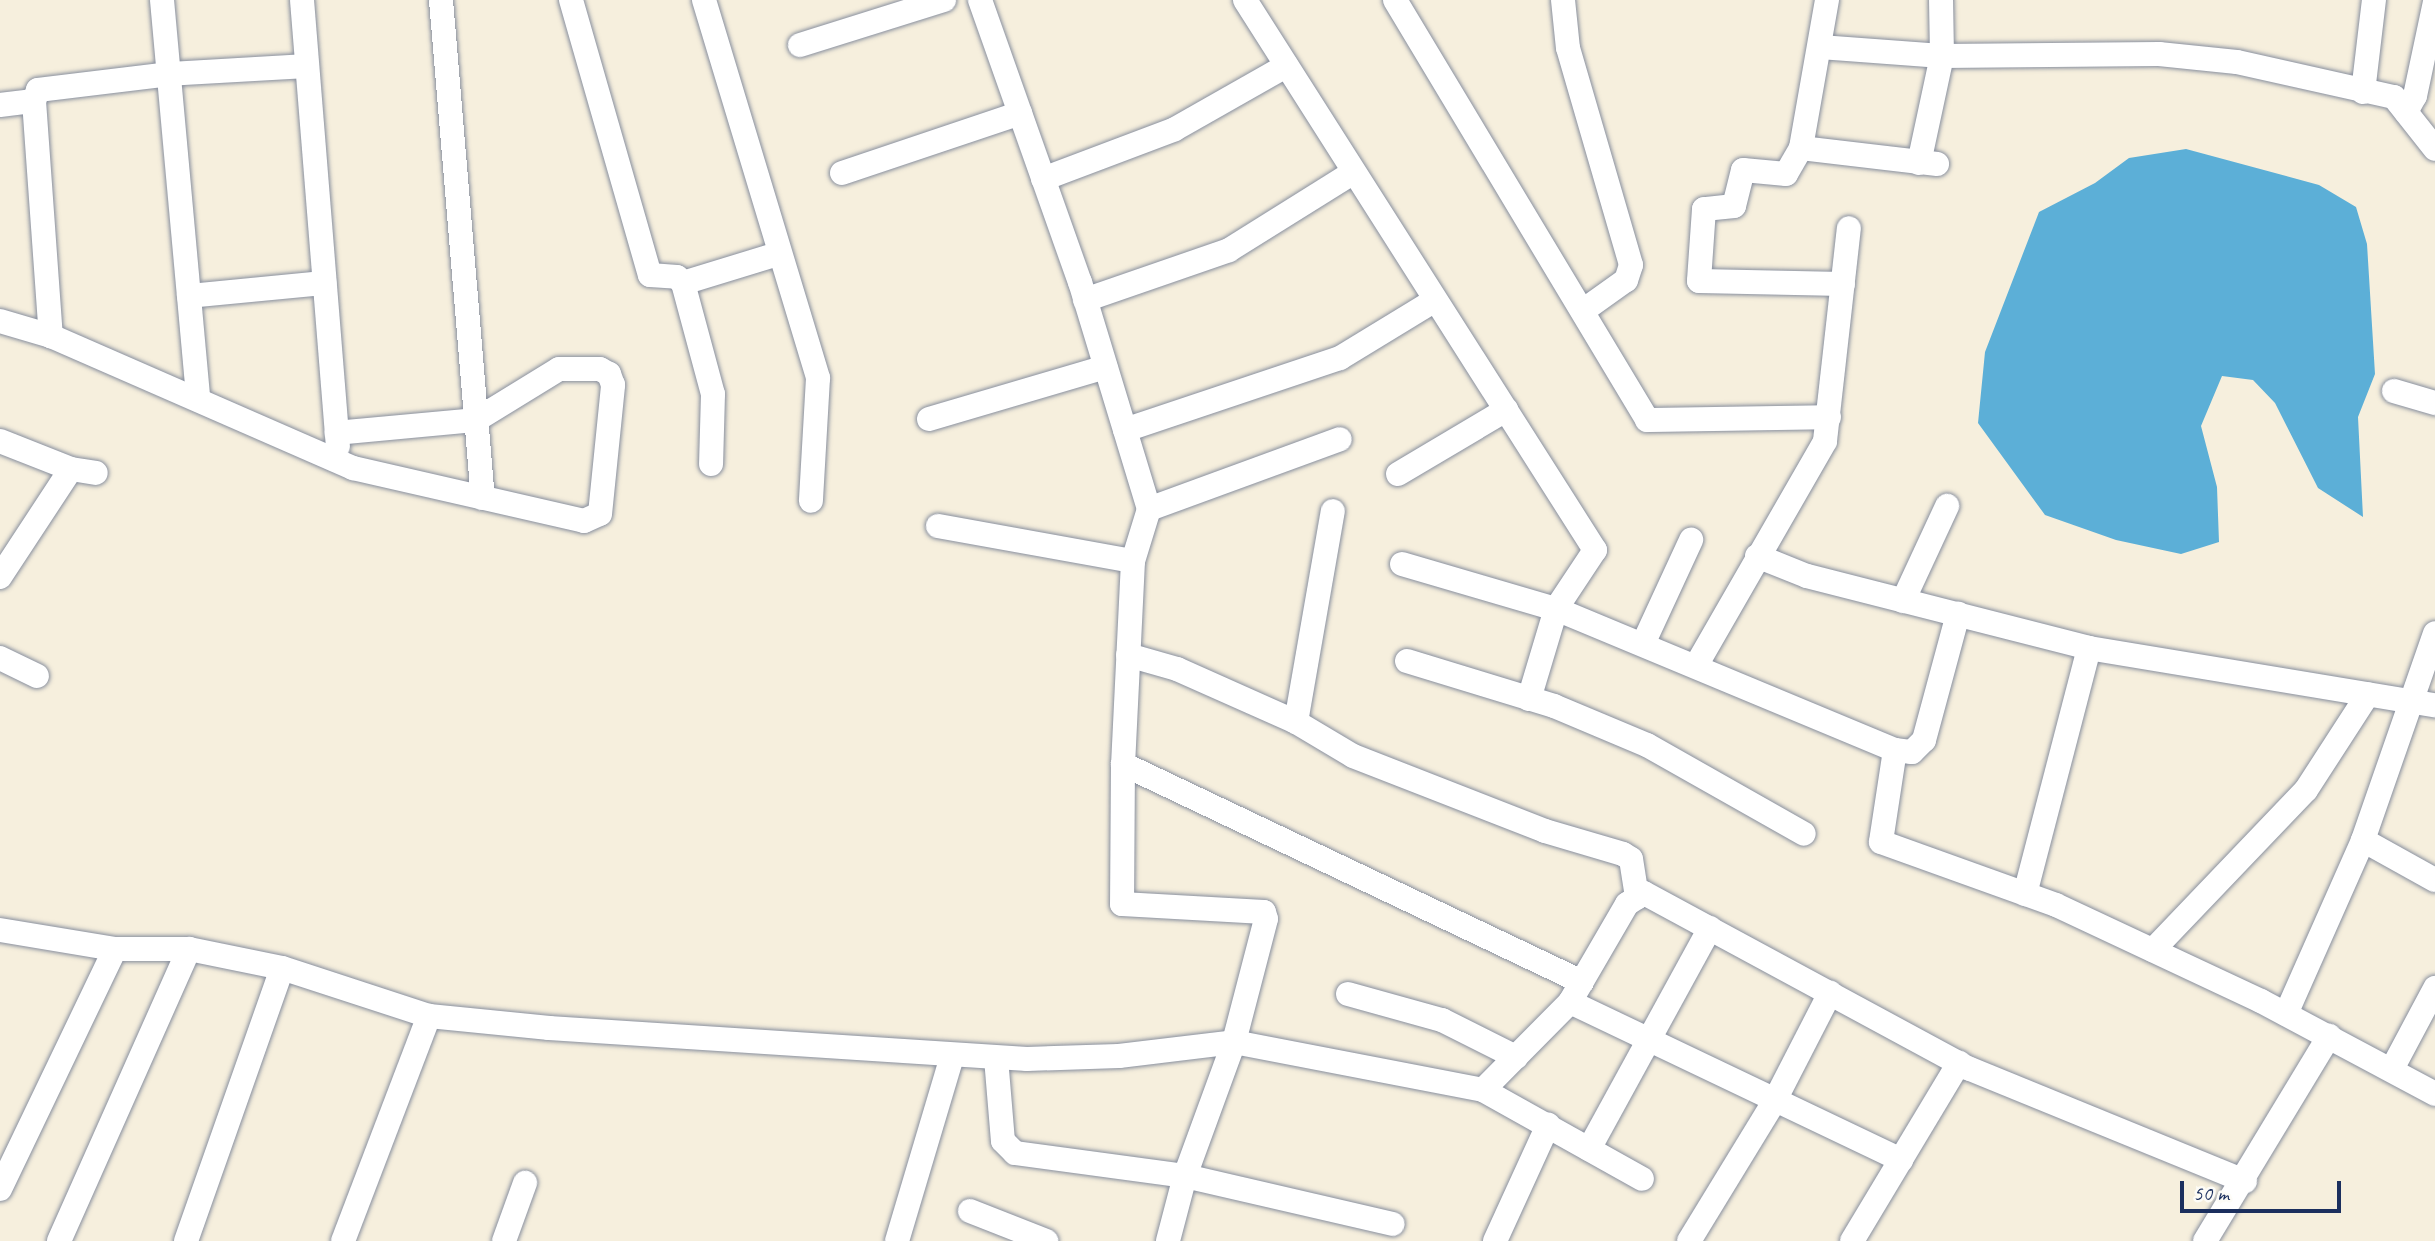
<!DOCTYPE html>
<html>
<head>
<meta charset="utf-8">
<style>
	body { margin:0 }
	#map { position:relative; width:2435px; height:1241px; overflow:hidden; background:#f6efdd; font-family:Caveat,sans-serif }
	div>[style] { position:absolute }
	[style*='--x'] { left:calc(var(--x)*1px); top:calc(var(--y)*1px); width:calc(var(--w)*1px); rotate:calc(var(--a)*1deg) }
	.water>* { inset:0; background:#5cafd7 }
	.roads { filter:drop-shadow(0 0 2px #888f9e) drop-shadow(0 0 2px #888f9e) }
	.street>* { height:24px; margin:-12px; padding:0 12px; transform-origin:12px; border-radius:12px; background:#fff }
	span { translate:-50% -50%; white-space:nowrap; text-align:center; line-height:1.15; -webkit-text-stroke:6px #fdfcf7; paint-order:stroke }
	.scale { position:absolute; left:2180px; top:1181px; width:161px; height:32px; box-sizing:border-box; border:4px solid #1b2f5e; border-top:0; padding-left:9px; font-size:21px; line-height:24px; white-space:nowrap; color:#1b2f5e; -webkit-text-stroke:5px #fdfcf7; paint-order:stroke }
</style>
</head>
<body>
<div id="map">
	<div class="water">
		<i style="clip-path:polygon(2186px 149px,2319px 185px,2356px 207px,2367px 244px,2375px 374px,2358px 417px,2363px 517px,2318px 488px,2275px 403px,2253px 380px,2222px 376px,2201px 426px,2217px 487px,2219px 542px,2181px 554px,2116px 540px,2045px 515px,1978px 423px,1985px 352px,2039px 212px,2095px 183px,2129px 158px)"></i>
	</div>
	<div class="roads">
		<div class="street">
			<i style="--x:162;--y:0;--w:401;--a:84.8"></i>
			<i style="--x:302;--y:0;--w:448;--a:85.4"></i>
			<i style="--x:441;--y:0;--w:500;--a:85.2"></i>
			<i style="--x:571;--y:0;--w:286;--a:74"></i>
			<i style="--x:650;--y:275;--w:27;--a:4"></i>
			<i style="--x:677;--y:277;--w:8;--a:45"></i>
			<i style="--x:683;--y:283;--w:115;--a:74.9"></i>
			<i style="--x:713;--y:394;--w:70;--a:91.6"></i>
			<i style="--x:704;--y:0;--w:395;--a:73.2"></i>
			<i style="--x:818;--y:378;--w:123;--a:93.3"></i>
			<i style="--x:980;--y:0;--w:299;--a:70.5"></i>
			<i style="--x:1080;--y:282;--w:237;--a:73.1"></i>
			<i style="--x:1149;--y:509;--w:54;--a:107.1"></i>
			<i style="--x:1133;--y:561;--w:203;--a:92.8"></i>
			<i style="--x:1123;--y:764;--w:140;--a:90.4"></i>
			<i style="--x:1122;--y:904;--w:142;--a:3.2"></i>
			<i style="--x:1264;--y:912;--w:7;--a:74"></i>
			<i style="--x:1266;--y:919;--w:127;--a:104.6"></i>
			<i style="--x:1234;--y:1042;--w:143;--a:110.1"></i>
			<i style="--x:1185;--y:1176;--w:67;--a:104.7"></i>
			<i style="--x:1245;--y:0;--w:652;--a:57.53"></i>
			<i style="--x:1595;--y:550;--w:71;--a:123.5"></i>
			<i style="--x:1556;--y:609;--w:94;--a:106.7"></i>
			<i style="--x:1395;--y:0;--w:490;--a:59"></i>
			<i style="--x:1647;--y:420;--w:182;--a:-0.9"></i>
			<i style="--x:1563;--y:0;--w:48;--a:84.1"></i>
			<i style="--x:1568;--y:48;--w:226;--a:73.8"></i>
			<i style="--x:1631;--y:265;--w:16;--a:108"></i>
			<i style="--x:1626;--y:280;--w:52;--a:144.5"></i>
			<i style="--x:1827;--y:0;--w:150;--a:100"></i>
			<i style="--x:1801;--y:148;--w:30;--a:120"></i>
			<i style="--x:1786;--y:174;--w:43;--a:-174.7"></i>
			<i style="--x:1743;--y:170;--w:37;--a:104"></i>
			<i style="--x:1734;--y:206;--w:30;--a:174"></i>
			<i style="--x:1704;--y:209;--w:72;--a:94"></i>
			<i style="--x:1699;--y:281;--w:144;--a:1.2"></i>
			<i style="--x:800;--y:45;--w:151;--a:-17.4"></i>
			<i style="--x:1820;--y:47;--w:122;--a:4.2"></i>
			<i style="--x:1942;--y:56;--w:217;--a:-0.5"></i>
			<i style="--x:2159;--y:54;--w:78;--a:5.9"></i>
			<i style="--x:2237;--y:62;--w:161;--a:12.6"></i>
			<i style="--x:2394;--y:97;--w:66;--a:51.7"></i>
			<i style="--x:307;--y:66;--w:137;--a:176.7"></i>
			<i style="--x:170;--y:74;--w:133;--a:173.1"></i>
			<i style="--x:38;--y:90;--w:12;--a:110"></i>
			<i style="--x:34;--y:101;--w:236;--a:85.9"></i>
			<i style="--x:51;--y:336;--w:330;--a:23.6"></i>
			<i style="--x:353;--y:468;--w:237;--a:12.9"></i>
			<i style="--x:584;--y:521;--w:17;--a:-24"></i>
			<i style="--x:600;--y:514;--w:130;--a:-84.2"></i>
			<i style="--x:613;--y:385;--w:12;--a:-110"></i>
			<i style="--x:609;--y:374;--w:10;--a:-151"></i>
			<i style="--x:600;--y:369;--w:41;--a:180"></i>
			<i style="--x:559;--y:369;--w:97;--a:148.4"></i>
			<i style="--x:476;--y:420;--w:140;--a:174.7"></i>
			<i style="--x:2363;--y:92;--w:93;--a:-83.2"></i>
			<i style="--x:0;--y:105;--w:34;--a:-7"></i>
			<i style="--x:2406;--y:112;--w:18;--a:-61"></i>
			<i style="--x:2415;--y:96;--w:96;--a:-78"></i>
			<i style="--x:1801;--y:148;--w:137;--a:6.7"></i>
			<i style="--x:1919;--y:163;--w:109;--a:-77.9"></i>
			<i style="--x:1942;--y:56;--w:56;--a:-91"></i>
			<i style="--x:842;--y:173;--w:188;--a:-18.6"></i>
			<i style="--x:1043;--y:179;--w:141;--a:-20.7"></i>
			<i style="--x:1175;--y:129;--w:128;--a:-29.6"></i>
			<i style="--x:683;--y:283;--w:99;--a:-17"></i>
			<i style="--x:189;--y:296;--w:136;--a:-5.5"></i>
			<i style="--x:1085;--y:300;--w:152;--a:-19.1"></i>
			<i style="--x:1229;--y:250;--w:147;--a:-32"></i>
			<i style="--x:0;--y:321;--w:53;--a:16.4"></i>
			<i style="--x:2394;--y:391;--w:43;--a:16.3"></i>
			<i style="--x:929;--y:419;--w:184;--a:-16.4"></i>
			<i style="--x:1125;--y:430;--w:227;--a:-18.5"></i>
			<i style="--x:1340;--y:358;--w:111;--a:-31.4"></i>
			<i style="--x:0;--y:441;--w:76;--a:21.5"></i>
			<i style="--x:71;--y:469;--w:25;--a:9"></i>
			<i style="--x:1398;--y:474;--w:126;--a:-30.7"></i>
			<i style="--x:1149;--y:509;--w:203;--a:-20.1"></i>
			<i style="--x:938;--y:526;--w:198;--a:10.2"></i>
			<i style="--x:1757;--y:556;--w:54;--a:21.8"></i>
			<i style="--x:1807;--y:576;--w:291;--a:14.3"></i>
			<i style="--x:2089;--y:648;--w:351;--a:9.4"></i>
			<i style="--x:1402;--y:564;--w:160;--a:16.3"></i>
			<i style="--x:1556;--y:609;--w:367;--a:22.6"></i>
			<i style="--x:1895;--y:750;--w:17;--a:7"></i>
			<i style="--x:1912;--y:752;--w:17;--a:-45"></i>
			<i style="--x:1924;--y:740;--w:131;--a:-74.9"></i>
			<i style="--x:0;--y:577;--w:129;--a:-56.7"></i>
			<i style="--x:1903;--y:601;--w:105;--a:-65.1"></i>
			<i style="--x:1643;--y:644;--w:115;--a:-65.2"></i>
			<i style="--x:1128;--y:655;--w:51;--a:15.9"></i>
			<i style="--x:1177;--y:669;--w:130;--a:24"></i>
			<i style="--x:1296;--y:722;--w:66;--a:30.8"></i>
			<i style="--x:1353;--y:756;--w:206;--a:21.3"></i>
			<i style="--x:1545;--y:831;--w:81;--a:16.4"></i>
			<i style="--x:1623;--y:854;--w:9;--a:32"></i>
			<i style="--x:1631;--y:859;--w:39;--a:81"></i>
			<i style="--x:0;--y:658;--w:41;--a:25.9"></i>
			<i style="--x:1407;--y:661;--w:154;--a:17"></i>
			<i style="--x:1554;--y:706;--w:101;--a:22.8"></i>
			<i style="--x:1647;--y:745;--w:180;--a:29.5"></i>
			<i style="--x:1697;--y:664;--w:257;--a:-60.1"></i>
			<i style="--x:1825;--y:441;--w:214;--a:-83.6"></i>
			<i style="--x:1296;--y:722;--w:214;--a:-80.1"></i>
			<i style="--x:1895;--y:750;--w:93;--a:98.7"></i>
			<i style="--x:1881;--y:842;--w:186;--a:19.8"></i>
			<i style="--x:2056;--y:905;--w:226;--a:25.1"></i>
			<i style="--x:2261;--y:1001;--w:197;--a:28.1"></i>
			<i style="--x:1123;--y:764;--w:508;--a:25.41"></i>
			<i style="--x:2363;--y:840;--w:82;--a:29.1"></i>
			<i style="--x:2025;--y:894;--w:254;--a:-75.4"></i>
			<i style="--x:0;--y:930;--w:117;--a:9.4"></i>
			<i style="--x:115;--y:949;--w:74;--a:0"></i>
			<i style="--x:189;--y:949;--w:95;--a:11.5"></i>
			<i style="--x:282;--y:968;--w:155;--a:18.1"></i>
			<i style="--x:429;--y:1016;--w:121;--a:5.7"></i>
			<i style="--x:549;--y:1028;--w:479;--a:3.7"></i>
			<i style="--x:1027;--y:1059;--w:92;--a:-1.9"></i>
			<i style="--x:1119;--y:1056;--w:116;--a:-6.9"></i>
			<i style="--x:1234;--y:1042;--w:254;--a:10.9"></i>
			<i style="--x:1483;--y:1090;--w:124;--a:-45.3"></i>
			<i style="--x:1570;--y:1002;--w:113;--a:-59.8"></i>
			<i style="--x:1627;--y:904;--w:20;--a:-33"></i>
			<i style="--x:1644;--y:893;--w:370;--a:28.4"></i>
			<i style="--x:1970;--y:1069;--w:297;--a:22.2"></i>
			<i style="--x:2153;--y:950;--w:221;--a:-46.3"></i>
			<i style="--x:2306;--y:790;--w:114;--a:-57.1"></i>
			<i style="--x:1348;--y:994;--w:98;--a:15.5"></i>
			<i style="--x:1442;--y:1020;--w:83;--a:26.6"></i>
			<i style="--x:1570;--y:1002;--w:367;--a:25.5"></i>
			<i style="--x:2286;--y:1014;--w:190;--a:-66.1"></i>
			<i style="--x:2363;--y:840;--w:219;--a:-70.8"></i>
			<i style="--x:996;--y:1058;--w:83;--a:85.2"></i>
			<i style="--x:1003;--y:1141;--w:17;--a:45"></i>
			<i style="--x:1015;--y:1153;--w:172;--a:7.7"></i>
			<i style="--x:1185;--y:1176;--w:213;--a:13"></i>
			<i style="--x:2392;--y:1069;--w:92;--a:-62"></i>
			<i style="--x:1483;--y:1090;--w:182;--a:29.2"></i>
			<i style="--x:1589;--y:1149;--w:252;--a:-61.3"></i>
			<i style="--x:0;--y:1189;--w:266;--a:-64.4"></i>
			<i style="--x:970;--y:1211;--w:82;--a:21.5"></i>
			<i style="--x:59;--y:1241;--w:320;--a:-66"></i>
			<i style="--x:186;--y:1241;--w:289;--a:-70.6"></i>
			<i style="--x:343;--y:1241;--w:241;--a:-69.1"></i>
			<i style="--x:504;--y:1241;--w:62;--a:-70.1"></i>
			<i style="--x:897;--y:1241;--w:193;--a:-73.4"></i>
			<i style="--x:1495;--y:1241;--w:128;--a:-65.4"></i>
			<i style="--x:1689;--y:1241;--w:163;--a:-58.6"></i>
			<i style="--x:1774;--y:1102;--w:123;--a:-62.8"></i>
			<i style="--x:1852;--y:1241;--w:208;--a:-59"></i>
			<i style="--x:2205;--y:1241;--w:240;--a:-58.8"></i>
		</div>
	</div>
	<div class="scale">50 m</div>
</div>
</body>
</html>
